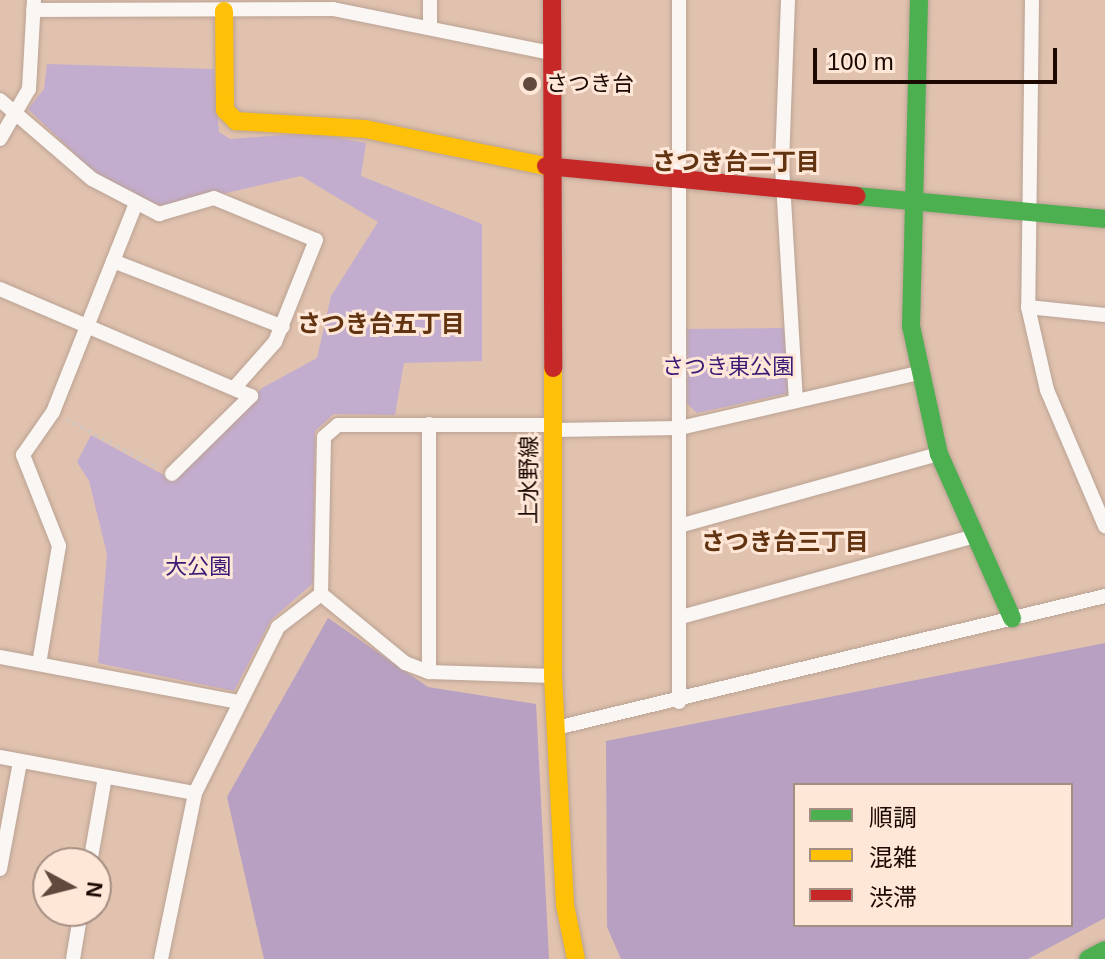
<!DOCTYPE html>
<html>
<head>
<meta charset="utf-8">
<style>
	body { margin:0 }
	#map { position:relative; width:1105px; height:959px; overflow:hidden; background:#e1c2af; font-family:Helvetica,"Noto Sans JP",sans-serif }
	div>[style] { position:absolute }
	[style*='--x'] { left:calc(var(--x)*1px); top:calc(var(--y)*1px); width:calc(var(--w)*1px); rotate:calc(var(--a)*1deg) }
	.green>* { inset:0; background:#c3adcf }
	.forest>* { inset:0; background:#b7a0c2 }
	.path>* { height:3px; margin-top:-1.5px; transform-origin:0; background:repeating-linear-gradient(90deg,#d0c6c0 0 4px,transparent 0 8px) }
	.roads { filter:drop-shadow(0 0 2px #baa293) drop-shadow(0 0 2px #baa293) }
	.street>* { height:14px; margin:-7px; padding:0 7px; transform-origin:7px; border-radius:7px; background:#faf6f3 }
	.fast>* { height:18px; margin:-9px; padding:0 9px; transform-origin:9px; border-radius:9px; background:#4caf50 }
	.slow>* { height:18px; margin:-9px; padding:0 9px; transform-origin:9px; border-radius:9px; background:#ffc107 }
	.jam>* { height:18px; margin:-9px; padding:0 9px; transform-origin:9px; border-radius:9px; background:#c62828 }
	.dots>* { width:22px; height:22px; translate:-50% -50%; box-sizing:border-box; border:4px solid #ffe7d8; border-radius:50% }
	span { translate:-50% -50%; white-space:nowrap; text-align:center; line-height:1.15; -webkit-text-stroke:6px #ffe7d8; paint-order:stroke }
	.poi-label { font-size:22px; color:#1b0800 }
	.left { translate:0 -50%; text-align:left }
	.park-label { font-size:22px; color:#3a1a75 }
	.street-label { font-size:22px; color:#1b0800 }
	.neighbourhood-label { font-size:24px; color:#623310; font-weight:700 }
	.legend { position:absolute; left:793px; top:783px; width:280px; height:144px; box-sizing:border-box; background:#ffe7d8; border:2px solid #a48e82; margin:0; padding:10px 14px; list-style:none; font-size:24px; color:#1b0800 }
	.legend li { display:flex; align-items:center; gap:16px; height:40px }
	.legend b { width:40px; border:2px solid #a48e82 }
	.north { position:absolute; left:32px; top:847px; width:80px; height:80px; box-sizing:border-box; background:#ffe7d8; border:2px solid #a48e82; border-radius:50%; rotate:97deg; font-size:22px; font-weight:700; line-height:32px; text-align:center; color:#1b0800 }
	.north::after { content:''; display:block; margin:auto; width:28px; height:36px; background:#60493d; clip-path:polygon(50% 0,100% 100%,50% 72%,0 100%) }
	.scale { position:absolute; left:813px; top:48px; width:244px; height:36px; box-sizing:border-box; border:4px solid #1b0800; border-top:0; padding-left:10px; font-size:24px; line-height:28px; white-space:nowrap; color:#1b0800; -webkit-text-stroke:6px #ffe7d8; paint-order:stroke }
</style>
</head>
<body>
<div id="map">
	<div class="green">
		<i style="clip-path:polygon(47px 64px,214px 69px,219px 132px,230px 139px,310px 133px,366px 143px,361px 176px,482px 224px,482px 361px,404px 363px,395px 415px,334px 414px,315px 431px,313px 583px,271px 620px,234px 691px,98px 663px,107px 554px,89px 481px,77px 462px,91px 435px,173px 480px,262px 388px,317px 358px,331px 296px,378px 222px,301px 176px,168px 206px,145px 202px,98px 176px,28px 109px,44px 89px)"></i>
		<i style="clip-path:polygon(784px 328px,789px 393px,697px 413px,687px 404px,687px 329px)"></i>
	</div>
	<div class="forest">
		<i style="clip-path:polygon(328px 618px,428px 687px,536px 704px,549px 959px,264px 959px,227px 797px)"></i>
		<i style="clip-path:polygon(evenodd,1105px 643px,1105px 918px,1028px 959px,621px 959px,607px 927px,606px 741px,1105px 643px,795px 785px,1071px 785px,1071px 925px,795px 925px,795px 785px)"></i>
	</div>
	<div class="path">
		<i style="--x:66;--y:419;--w:104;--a:27.6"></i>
	</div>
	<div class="roads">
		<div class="street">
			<i style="--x:679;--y:0;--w:702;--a:90"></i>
			<i style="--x:788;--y:0;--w:166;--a:92.1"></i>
			<i style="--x:782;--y:166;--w:235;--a:86.6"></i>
			<i style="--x:1032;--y:0;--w:307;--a:90.7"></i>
			<i style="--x:1028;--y:307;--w:85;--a:77.1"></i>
			<i style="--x:1047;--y:390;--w:148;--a:66.9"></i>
			<i style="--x:33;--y:10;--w:300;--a:-0.2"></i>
			<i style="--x:333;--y:9;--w:223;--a:11.4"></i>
			<i style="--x:430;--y:27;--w:27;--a:-90"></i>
			<i style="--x:0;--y:100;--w:121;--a:40.7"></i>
			<i style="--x:92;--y:179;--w:76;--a:27.6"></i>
			<i style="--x:159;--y:214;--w:57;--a:-16.2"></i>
			<i style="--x:214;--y:198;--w:110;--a:22.4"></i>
			<i style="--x:316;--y:240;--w:110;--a:111.9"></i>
			<i style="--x:275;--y:342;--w:59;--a:131.6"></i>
			<i style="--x:0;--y:139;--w:58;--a:-59.9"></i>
			<i style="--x:29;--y:89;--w:89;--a:-86.8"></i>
			<i style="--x:113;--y:261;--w:182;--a:21.2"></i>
			<i style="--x:0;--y:289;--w:273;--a:23.1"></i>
			<i style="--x:251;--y:396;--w:111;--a:135.4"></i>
			<i style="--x:1028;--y:307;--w:77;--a:5.9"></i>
			<i style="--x:553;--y:430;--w:127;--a:-0.9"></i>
			<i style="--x:680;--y:428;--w:244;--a:-13"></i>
			<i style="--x:679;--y:526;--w:270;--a:-15.5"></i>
			<i style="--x:321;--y:594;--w:157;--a:-88.9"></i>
			<i style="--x:324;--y:437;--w:18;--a:-41"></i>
			<i style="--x:338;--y:425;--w:215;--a:0"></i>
			<i style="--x:321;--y:594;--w:109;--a:39.4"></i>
			<i style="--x:405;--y:663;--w:26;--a:21"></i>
			<i style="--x:429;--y:672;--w:124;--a:1.8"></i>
			<i style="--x:681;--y:617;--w:305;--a:-15.4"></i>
			<i style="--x:0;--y:657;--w:243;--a:10.7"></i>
			<i style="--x:39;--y:664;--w:120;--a:-80.4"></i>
			<i style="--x:59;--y:546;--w:98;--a:-111.6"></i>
			<i style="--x:23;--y:455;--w:52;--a:-55.1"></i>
			<i style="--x:53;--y:412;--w:225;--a:-68.3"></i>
			<i style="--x:429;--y:672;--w:248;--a:-90"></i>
			<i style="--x:556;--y:728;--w:565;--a:-13.52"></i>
			<i style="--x:0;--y:757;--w:198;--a:10.5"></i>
			<i style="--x:90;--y:863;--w:87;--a:-80.1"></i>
			<i style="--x:0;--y:869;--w:109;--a:-79.4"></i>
			<i style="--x:73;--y:959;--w:49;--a:-80.5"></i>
			<i style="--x:161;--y:959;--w:169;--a:-78.4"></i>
			<i style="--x:195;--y:793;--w:186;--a:-63.4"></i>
			<i style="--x:278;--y:627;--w:54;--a:-37.5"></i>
		</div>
		<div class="fast">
			<i style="--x:919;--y:0;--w:326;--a:91.4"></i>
			<i style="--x:911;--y:326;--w:131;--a:77.7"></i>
			<i style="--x:939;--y:454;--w:180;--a:66"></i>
			<i style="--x:857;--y:196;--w:249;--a:5.3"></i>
			<i style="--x:1088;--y:959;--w:19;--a:-28"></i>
		</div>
		<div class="slow">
			<i style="--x:224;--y:11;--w:99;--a:89.4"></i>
			<i style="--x:225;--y:110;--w:16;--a:45"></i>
			<i style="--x:236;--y:121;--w:129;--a:3.5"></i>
			<i style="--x:365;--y:129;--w:185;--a:11.6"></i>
			<i style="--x:553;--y:368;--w:308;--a:90"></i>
			<i style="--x:553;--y:676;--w:229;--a:87"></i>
			<i style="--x:565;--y:905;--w:55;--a:78.5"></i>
		</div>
		<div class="jam">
			<i style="--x:552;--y:0;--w:368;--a:89.8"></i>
			<i style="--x:546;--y:166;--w:312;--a:5.5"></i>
		</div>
	</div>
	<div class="dots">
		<i style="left:530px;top:84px;background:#60493d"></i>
	</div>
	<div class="poi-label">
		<span class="left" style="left:546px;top:84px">さつき台</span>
	</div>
	<div class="park-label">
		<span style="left:728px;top:367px">さつき東公園</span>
		<span style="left:198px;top:567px">大公園</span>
	</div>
	<div class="street-label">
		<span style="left:529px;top:480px;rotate:-90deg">上水野線</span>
	</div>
	<div class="neighbourhood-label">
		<span style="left:736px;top:162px">さつき台二丁目</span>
		<span style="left:381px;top:324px">さつき台五丁目</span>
		<span style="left:785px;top:542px">さつき台三丁目</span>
	</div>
	<ul class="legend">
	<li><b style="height:10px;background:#4caf50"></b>順調</li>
	<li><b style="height:10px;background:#ffc107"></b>混雑</li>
	<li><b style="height:10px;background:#c62828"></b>渋滞</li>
	</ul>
	<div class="north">N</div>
	<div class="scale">100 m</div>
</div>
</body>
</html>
